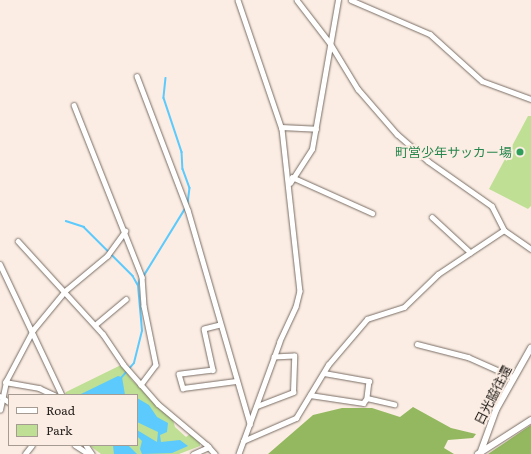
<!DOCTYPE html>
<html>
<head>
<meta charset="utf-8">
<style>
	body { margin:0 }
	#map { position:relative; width:531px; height:454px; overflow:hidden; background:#fbede3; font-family:Literata,"Noto Sans JP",serif }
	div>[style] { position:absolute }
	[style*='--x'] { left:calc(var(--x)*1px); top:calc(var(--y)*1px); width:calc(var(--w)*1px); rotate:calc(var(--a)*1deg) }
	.green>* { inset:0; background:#bedf94 }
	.forest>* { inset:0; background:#94b860 }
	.water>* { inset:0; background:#5ccafd }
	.stream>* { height:1.5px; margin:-0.75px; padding:0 0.75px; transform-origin:0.75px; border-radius:0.75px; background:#5ccafd }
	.roads { filter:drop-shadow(0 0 1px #796d65) drop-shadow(0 0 1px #796d65) }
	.minor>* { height:4.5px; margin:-2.25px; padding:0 2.25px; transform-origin:2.25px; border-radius:2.25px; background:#fff }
	.tertiary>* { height:5.5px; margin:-2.75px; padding:0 2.75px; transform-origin:2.75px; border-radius:2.75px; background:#fff }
	.secondary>* { height:6px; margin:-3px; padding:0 3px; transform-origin:3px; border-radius:3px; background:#fff }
	.dots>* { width:11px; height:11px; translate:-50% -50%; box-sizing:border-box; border:2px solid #fbede3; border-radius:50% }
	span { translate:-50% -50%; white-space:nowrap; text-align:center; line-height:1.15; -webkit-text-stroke:4px #fbede3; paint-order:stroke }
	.leisure-label { font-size:13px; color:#27864d }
	.right { translate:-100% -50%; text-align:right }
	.street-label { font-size:13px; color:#241f1c }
	.legend { position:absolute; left:8px; top:394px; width:130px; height:52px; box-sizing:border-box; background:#fbede3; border:1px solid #a59b93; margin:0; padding:5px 7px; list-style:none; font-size:12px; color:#241f1c }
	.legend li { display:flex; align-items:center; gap:8px; height:20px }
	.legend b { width:20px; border:1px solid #a59b93 }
</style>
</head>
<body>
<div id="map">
	<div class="green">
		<i style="clip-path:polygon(528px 116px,531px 116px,531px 206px,528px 209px,489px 189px)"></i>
		<i style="clip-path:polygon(121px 365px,132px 380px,173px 420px,175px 427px,186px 437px,190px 434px,200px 441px,200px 446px,179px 454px,101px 454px,89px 445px,137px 445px,137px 395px,65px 395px,66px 392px)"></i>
	</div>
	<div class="forest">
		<i style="clip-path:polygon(413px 407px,451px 428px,476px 434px,473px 438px,448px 440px,444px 448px,454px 454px,268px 454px,313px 415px,342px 408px,372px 408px,400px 417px)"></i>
		<i style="clip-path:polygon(531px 425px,531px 454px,488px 454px)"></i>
	</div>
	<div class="water">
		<i style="clip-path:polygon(118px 376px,122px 377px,125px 395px,79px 395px)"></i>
		<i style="clip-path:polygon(137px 398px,149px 405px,157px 417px,168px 423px,167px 432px,160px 435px,161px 442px,180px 440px,188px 446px,172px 453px,142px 454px,140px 449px,142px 441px,137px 436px,137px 430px,157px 442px,158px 432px,137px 422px)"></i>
		<i style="clip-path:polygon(113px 445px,128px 445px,137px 454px,114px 454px)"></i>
	</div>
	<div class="stream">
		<i style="--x:166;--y:78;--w:20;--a:96"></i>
		<i style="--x:164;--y:98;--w:57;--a:71.6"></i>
		<i style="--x:182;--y:152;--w:17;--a:87"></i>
		<i style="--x:183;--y:169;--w:20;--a:70"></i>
		<i style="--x:190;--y:188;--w:16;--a:97"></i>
		<i style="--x:66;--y:221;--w:19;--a:18"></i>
		<i style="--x:84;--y:227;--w:69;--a:45"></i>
		<i style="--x:133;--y:276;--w:10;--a:61"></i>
		<i style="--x:143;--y:277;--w:82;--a:-58.4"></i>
		<i style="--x:122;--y:377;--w:18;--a:-49"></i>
		<i style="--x:134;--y:363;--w:33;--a:-76"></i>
		<i style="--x:142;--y:331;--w:46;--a:-95"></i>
		<i style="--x:138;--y:285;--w:6;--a:-72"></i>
	</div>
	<div class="roads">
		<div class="minor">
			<i style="--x:238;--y:0;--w:136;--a:71.2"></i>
			<i style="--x:282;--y:129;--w:163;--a:83.7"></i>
			<i style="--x:300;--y:291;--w:16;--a:104"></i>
			<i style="--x:296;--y:307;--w:38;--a:115"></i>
			<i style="--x:280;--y:342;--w:119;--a:110.1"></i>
			<i style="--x:297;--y:0;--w:54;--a:52.5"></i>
			<i style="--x:330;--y:43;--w:54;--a:58.7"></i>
			<i style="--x:358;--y:89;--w:60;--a:49.1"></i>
			<i style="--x:397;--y:134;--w:41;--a:41.1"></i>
			<i style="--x:428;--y:161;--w:78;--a:35.1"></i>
			<i style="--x:492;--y:206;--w:27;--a:63"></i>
			<i style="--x:504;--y:230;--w:33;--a:35"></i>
			<i style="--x:351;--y:0;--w:86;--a:23.3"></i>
			<i style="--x:430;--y:34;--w:70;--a:42.1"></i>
			<i style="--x:482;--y:81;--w:52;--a:20.2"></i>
			<i style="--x:137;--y:76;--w:143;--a:69.2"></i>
			<i style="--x:188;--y:210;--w:223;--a:73.8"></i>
			<i style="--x:74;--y:105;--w:185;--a:68.4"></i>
			<i style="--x:142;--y:277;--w:29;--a:86"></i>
			<i style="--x:144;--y:306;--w:60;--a:78.5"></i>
			<i style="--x:156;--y:365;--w:25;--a:127"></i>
			<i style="--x:281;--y:127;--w:35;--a:3"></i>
			<i style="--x:292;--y:177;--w:88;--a:24.2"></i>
			<i style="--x:290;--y:183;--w:40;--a:-57.1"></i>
			<i style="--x:312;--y:149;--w:151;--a:-80.1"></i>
			<i style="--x:432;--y:217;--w:52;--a:42.6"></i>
			<i style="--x:18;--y:241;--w:126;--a:47.6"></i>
			<i style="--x:103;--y:334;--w:36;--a:56"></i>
			<i style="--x:123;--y:364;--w:53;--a:48.8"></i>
			<i style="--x:158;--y:404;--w:64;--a:39.9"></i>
			<i style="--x:207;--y:445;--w:12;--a:48"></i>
			<i style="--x:0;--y:264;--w:145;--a:64.7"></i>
			<i style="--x:95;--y:325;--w:40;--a:-40"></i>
			<i style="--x:220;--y:325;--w:16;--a:166"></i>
			<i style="--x:204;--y:329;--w:42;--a:77.6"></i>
			<i style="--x:213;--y:370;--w:34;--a:173"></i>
			<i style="--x:179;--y:374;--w:15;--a:74"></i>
			<i style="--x:183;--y:388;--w:53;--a:-7.5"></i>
			<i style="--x:417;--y:344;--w:53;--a:14.3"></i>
			<i style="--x:468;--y:357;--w:49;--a:24"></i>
			<i style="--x:324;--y:373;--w:46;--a:10.1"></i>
			<i style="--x:369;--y:381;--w:17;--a:97"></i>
			<i style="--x:5;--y:382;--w:35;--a:10"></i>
			<i style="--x:39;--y:388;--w:17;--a:25"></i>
			<i style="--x:310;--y:395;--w:54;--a:8.6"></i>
			<i style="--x:363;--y:403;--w:6;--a:-51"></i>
			<i style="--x:367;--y:398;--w:28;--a:13"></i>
			<i style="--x:0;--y:396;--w:11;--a:34"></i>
			<i style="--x:257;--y:406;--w:39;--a:-21"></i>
			<i style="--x:293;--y:392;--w:36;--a:-88"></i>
			<i style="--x:294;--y:356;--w:20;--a:177"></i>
			<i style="--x:0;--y:410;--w:30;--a:-78"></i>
			<i style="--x:6;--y:381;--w:58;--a:-62.1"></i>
			<i style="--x:33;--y:330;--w:50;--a:-50.6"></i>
			<i style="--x:65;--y:291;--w:55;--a:-39.8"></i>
			<i style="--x:107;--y:256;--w:31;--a:-54"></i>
			<i style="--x:243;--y:441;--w:58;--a:-23.5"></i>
			<i style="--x:296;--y:418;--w:62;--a:-58.9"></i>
			<i style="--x:328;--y:365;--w:60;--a:-49.7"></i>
			<i style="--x:367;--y:319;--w:39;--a:-18"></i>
			<i style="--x:404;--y:307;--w:47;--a:-44.1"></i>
			<i style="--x:438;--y:274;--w:79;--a:-33.7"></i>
			<i style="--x:75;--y:445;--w:17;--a:33"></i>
			<i style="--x:86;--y:445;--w:11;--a:56"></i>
			<i style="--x:25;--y:454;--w:11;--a:-52"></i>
			<i style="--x:193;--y:454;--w:17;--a:-24"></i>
		</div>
		<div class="tertiary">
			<i style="--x:480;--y:454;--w:47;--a:-70"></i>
			<i style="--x:496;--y:410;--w:71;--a:-60.6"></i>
		</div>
		<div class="secondary">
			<i style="--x:478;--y:454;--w:63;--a:-32.7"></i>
		</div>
	</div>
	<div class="dots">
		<i style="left:520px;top:152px;background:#2e9e5b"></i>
	</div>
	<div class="leisure-label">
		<span class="right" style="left:512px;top:152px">町営少年サッカー場</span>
	</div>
	<div class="street-label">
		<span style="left:493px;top:395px;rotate:-63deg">日光脇往還</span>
	</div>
	<ul class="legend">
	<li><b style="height:5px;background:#fff"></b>Road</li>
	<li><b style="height:11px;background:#bedf94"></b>Park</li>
	</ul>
</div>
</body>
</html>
